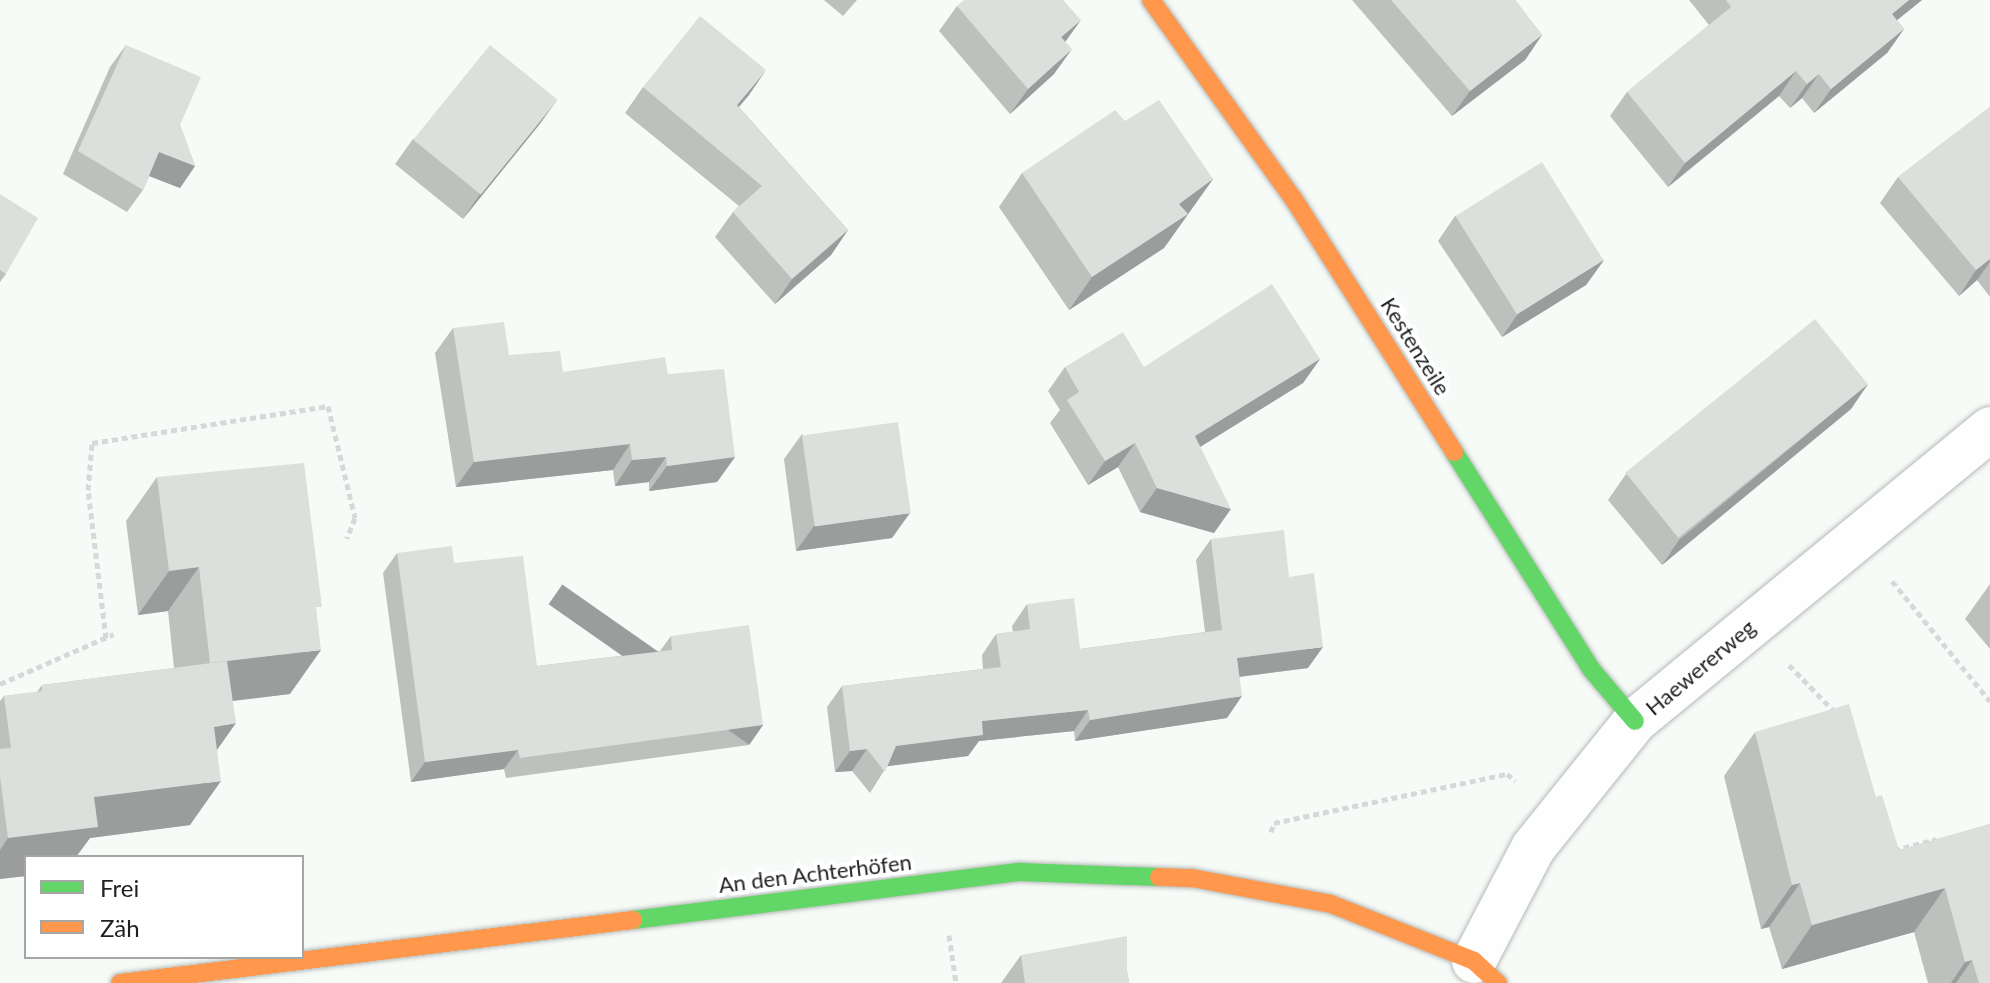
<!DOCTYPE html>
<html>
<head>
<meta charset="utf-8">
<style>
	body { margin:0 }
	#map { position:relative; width:1990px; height:983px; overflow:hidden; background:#f6fbf8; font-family:Lato,sans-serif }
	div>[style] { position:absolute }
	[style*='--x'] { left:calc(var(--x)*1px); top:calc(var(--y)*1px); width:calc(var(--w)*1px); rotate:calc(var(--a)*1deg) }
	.path>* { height:5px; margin-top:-2.5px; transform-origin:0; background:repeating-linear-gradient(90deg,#d7d9d8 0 6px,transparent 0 10px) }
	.roads { filter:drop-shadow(0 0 2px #b6bab7) drop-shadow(0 0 2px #b6bab7) }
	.street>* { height:44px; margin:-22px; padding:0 22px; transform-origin:22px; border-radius:22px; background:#fefefe }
	.fast>* { height:18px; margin:-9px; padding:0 9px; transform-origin:9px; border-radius:9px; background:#63d668 }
	.slow>* { height:18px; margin:-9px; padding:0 9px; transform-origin:9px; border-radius:9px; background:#ff974d }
	.wall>* { inset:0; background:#bdc1be }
	.shaded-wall>* { inset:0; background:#9a9d9b; transform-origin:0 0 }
	.building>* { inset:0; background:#dce0dd; transform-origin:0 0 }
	span { translate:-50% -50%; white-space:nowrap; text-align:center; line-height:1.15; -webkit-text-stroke:8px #fff; paint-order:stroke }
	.street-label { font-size:22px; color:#1d211f }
	.legend { position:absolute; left:24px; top:855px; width:280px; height:104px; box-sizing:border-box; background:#fff; border:2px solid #a5a6a5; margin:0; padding:10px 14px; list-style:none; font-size:24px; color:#1d211f }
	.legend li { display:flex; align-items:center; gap:16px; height:40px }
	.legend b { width:40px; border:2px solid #a5a6a5 }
</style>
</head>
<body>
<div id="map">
	<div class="path">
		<i style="--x:1892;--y:581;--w:155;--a:50.8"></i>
		<i style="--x:106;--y:638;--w:149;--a:-96.9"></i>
		<i style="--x:88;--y:490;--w:47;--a:-85.1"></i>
		<i style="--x:92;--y:443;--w:239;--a:-8.9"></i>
		<i style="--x:328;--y:406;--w:115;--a:76.4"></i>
		<i style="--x:355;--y:518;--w:22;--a:112"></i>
		<i style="--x:1789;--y:665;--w:66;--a:45.6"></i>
		<i style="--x:0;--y:684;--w:124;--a:-23.7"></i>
		<i style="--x:1271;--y:832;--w:9;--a:-72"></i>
		<i style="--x:1274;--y:823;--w:238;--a:-11.9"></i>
		<i style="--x:1507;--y:774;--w:11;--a:38"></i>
		<i style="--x:1894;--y:850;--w:44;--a:-14.3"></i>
		<i style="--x:949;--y:935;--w:49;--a:81.7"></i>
	</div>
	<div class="roads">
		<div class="street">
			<i style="--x:1474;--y:961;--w:127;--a:-62.4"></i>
			<i style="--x:1533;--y:848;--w:163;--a:-51.2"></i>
			<i style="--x:1635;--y:721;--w:460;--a:-39.4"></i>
		</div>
		<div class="fast">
			<i style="--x:1454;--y:452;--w:257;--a:57.7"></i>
			<i style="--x:1591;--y:669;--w:68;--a:49.8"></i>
			<i style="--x:633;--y:920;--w:390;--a:-7.1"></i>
			<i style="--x:1020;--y:872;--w:139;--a:2.1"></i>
		</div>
		<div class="slow">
			<i style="--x:1151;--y:0;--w:244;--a:54.4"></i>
			<i style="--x:1293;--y:198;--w:301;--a:57.6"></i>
			<i style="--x:1159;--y:877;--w:33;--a:2"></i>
			<i style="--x:1192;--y:878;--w:141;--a:10.6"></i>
			<i style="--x:1331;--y:904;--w:154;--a:21.7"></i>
			<i style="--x:1474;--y:961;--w:33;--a:43"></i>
			<i style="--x:120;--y:983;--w:517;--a:-7"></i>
		</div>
	</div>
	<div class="wall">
		<i style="clip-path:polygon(824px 0,857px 0,843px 16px)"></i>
		<i style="clip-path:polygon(1352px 0,1515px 0,1542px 35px,1525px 60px,1452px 116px)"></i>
		<i style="clip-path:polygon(1689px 0,1922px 0,1897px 20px,1904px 29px,1887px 53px,1814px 113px,1802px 98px,1790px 108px,1779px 96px,1668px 187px,1610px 116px,1627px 92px,1709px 25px)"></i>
		<i style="clip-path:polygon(957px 6px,1065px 42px,1054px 74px,1010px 114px,939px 31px)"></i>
		<i style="clip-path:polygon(126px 45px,180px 125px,195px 166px,180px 188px,149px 176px,143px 190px,127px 212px,63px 174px,110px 67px)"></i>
		<i style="clip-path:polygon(643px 87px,749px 95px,739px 107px,848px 230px,831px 255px,775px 304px,715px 237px,733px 212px,739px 206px,625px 113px)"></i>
		<i style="clip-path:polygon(557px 100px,539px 125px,463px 219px,395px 164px,413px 139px)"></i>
		<i style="clip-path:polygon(1990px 107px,1990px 297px,1977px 280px,1959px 296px,1880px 203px,1898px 177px)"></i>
		<i style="clip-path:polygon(1125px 121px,1213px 179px,1164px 248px,1069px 310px,999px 207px,1022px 173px)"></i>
		<i style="clip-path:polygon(0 194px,6px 274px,0 282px)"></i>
		<i style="clip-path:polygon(1455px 216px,1604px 260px,1586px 285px,1502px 337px,1438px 241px)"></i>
		<i style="clip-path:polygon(453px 328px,509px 355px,563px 372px,668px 374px,735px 457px,717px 482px,649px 491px,649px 482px,615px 486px,613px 470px,456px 487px,435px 353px)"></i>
		<i style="clip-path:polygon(1320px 359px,1303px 383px,1200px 447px,1214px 533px,1140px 512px,1118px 467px,1088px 485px,1050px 423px,1060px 410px,1048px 391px,1065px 367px,1144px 367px)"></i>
		<i style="clip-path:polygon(1868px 384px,1851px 409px,1662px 565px,1608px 500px,1626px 474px)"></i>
		<i style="clip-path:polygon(802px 434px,892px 538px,796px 551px,784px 459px)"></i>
		<i style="clip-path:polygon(157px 477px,317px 615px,290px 694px,233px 701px,217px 750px,190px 825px,90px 838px,76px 857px,26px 857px,26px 876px,0 879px,0 701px,4px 696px,37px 692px,42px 685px,174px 668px,168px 611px,138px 615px,126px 521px)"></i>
		<i style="clip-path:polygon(1211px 539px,1289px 577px,1308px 668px,1239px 677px,1227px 718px,1075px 741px,1074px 731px,979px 741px,968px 756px,887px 766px,870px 793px,852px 771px,835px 772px,827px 707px,842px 686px,983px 669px,982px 655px,996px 634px,1013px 632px,1012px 626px,1027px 604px,1080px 649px,1205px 632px,1196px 560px)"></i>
		<i style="clip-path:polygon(397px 553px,454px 563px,537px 666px,660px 651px,671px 636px,763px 725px,749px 745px,506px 778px,504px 769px,411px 782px,383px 573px)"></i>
		<i style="clip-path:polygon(1990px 584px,1990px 649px,1965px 619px)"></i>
		<i style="clip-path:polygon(1755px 732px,1876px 797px,1899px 850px,1990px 824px,1990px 983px,1928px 983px,1914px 932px,1782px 969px,1769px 927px,1761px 929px,1724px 776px)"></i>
		<i style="clip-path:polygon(1021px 955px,1127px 970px,1129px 983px,1001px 983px)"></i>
	</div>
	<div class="shaded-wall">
		<i style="clip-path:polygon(1909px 0,1922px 0,1875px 38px,1892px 14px)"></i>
		<i style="clip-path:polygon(1081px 20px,1063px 45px,1061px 37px)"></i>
		<i style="clip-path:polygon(1904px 29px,1887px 53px,1814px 113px,1831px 89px)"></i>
		<i style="clip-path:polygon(1542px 35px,1525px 60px,1452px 116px,1470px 91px)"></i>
		<i style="clip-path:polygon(1072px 49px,1054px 74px,1010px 114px,1028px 89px)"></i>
		<i style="clip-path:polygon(766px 70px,749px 95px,719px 130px,737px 105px)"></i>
		<i style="clip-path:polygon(1796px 71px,1779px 96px,1668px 187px,1685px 163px)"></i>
		<i style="clip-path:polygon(1819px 74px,1802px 98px,1790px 108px,1807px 84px)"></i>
		<i style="clip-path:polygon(557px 100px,539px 125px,463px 219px,480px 194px)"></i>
		<i style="clip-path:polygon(159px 152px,195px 166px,180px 188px,144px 174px)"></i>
		<i style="clip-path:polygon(1213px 179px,1164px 248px,1069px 310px,1092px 277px,1179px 204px)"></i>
		<i style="clip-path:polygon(848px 230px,831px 255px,775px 304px,792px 279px)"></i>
		<i style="clip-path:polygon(1990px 259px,1990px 262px,1977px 280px,1959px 296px,1976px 270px)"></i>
		<i style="clip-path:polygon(1604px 260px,1586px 285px,1502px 337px,1519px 312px)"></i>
		<i style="clip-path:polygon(1320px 359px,1303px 383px,1179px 460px,1195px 436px)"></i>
		<i style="clip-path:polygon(1868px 384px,1851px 409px,1662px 565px,1679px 540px)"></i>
		<i style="clip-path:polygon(1135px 443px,1118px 467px,1088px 485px,1105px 461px)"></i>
		<i style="clip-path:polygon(630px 444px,613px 470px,456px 487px,474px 462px)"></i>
		<i style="clip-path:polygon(666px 457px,649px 482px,615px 486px,632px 460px)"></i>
		<i style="clip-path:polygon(735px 457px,717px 482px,649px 491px,667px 466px)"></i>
		<i style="clip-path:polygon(1157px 488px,1231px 509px,1214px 533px,1140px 512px)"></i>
		<i style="clip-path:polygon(910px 513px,892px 538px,796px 551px,814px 526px)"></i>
		<i style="clip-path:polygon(199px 567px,168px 611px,138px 615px,169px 571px)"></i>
		<i style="clip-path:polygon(1323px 647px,1308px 668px,1222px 679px,1237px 658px)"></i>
		<i style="clip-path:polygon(321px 650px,290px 694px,179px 707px,210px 663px)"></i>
		<i style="clip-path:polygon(1242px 696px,1227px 718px,1075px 741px,1090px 720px)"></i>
		<i style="clip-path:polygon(1088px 710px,1074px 731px,979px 741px,968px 756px,881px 767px,896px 746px,982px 721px)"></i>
		<i style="clip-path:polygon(236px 723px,205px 767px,214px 727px)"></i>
		<i style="left:763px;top:725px;width:24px;height:245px;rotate:125deg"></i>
		<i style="clip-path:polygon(867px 749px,852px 771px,835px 772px,850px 751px)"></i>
		<i style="clip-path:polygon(518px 750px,504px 769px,411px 782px,425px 762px)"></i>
		<i style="clip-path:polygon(221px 781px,190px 825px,90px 838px,76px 857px,26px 857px,26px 876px,0 879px,0 850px,8px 838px,94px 797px)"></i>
		<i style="clip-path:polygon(1800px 883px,1769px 927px,1761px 929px,1792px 885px)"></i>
		<i style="clip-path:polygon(1945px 888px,1914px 932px,1782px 969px,1812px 925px)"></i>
		<i style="clip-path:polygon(1972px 960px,1956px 983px,1951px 983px,1965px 962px)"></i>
	</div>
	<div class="building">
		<i style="clip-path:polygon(964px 0,1063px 0,1081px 20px,1061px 37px,1072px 49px,1028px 89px,957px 6px)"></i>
		<i style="clip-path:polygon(1391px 0,1515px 0,1542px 35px,1470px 91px)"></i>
		<i style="clip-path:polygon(1726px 0,1909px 0,1892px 14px,1904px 29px,1831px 89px,1819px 74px,1807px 84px,1796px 71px,1685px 163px,1627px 92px,1731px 7px)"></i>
		<i style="clip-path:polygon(700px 16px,766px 70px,737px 105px,848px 230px,792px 279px,733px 212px,762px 186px,643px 87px)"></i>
		<i style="clip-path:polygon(126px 45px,201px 77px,180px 125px,195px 166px,159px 152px,143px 190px,78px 151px)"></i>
		<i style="left:490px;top:45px;width:87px;height:122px;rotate:39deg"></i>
		<i style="clip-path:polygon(1159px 100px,1213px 179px,1179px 204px,1188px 214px,1092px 277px,1022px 173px,1115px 110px,1125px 121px)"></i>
		<i style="clip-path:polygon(1990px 107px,1990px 259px,1976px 270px,1898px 177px)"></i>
		<i style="left:1542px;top:162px;width:116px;height:102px;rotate:58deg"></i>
		<i style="clip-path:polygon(0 194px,38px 218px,6px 274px,0 270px)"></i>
		<i style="clip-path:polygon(1272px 284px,1320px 359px,1195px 436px,1231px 509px,1157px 488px,1135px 443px,1105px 461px,1067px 400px,1079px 392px,1065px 367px,1123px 332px,1144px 367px)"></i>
		<i style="left:1815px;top:319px;width:84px;height:244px;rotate:51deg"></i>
		<i style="clip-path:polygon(504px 322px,509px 355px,560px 351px,563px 372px,665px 357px,668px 374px,724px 369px,735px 457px,667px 466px,666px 457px,632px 460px,630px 444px,474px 462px,453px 328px)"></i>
		<i style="left:898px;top:422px;width:92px;height:97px;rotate:82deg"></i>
		<i style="clip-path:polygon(304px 463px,322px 607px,316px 607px,321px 650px,210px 663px,199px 567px,169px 571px,157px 477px)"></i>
		<i style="clip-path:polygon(1284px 530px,1289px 577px,1314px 573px,1323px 647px,1237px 658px,1242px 696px,1090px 720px,1088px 710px,982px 721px,983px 735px,896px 746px,885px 772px,867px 749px,850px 751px,842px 686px,1001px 667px,996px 634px,1030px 629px,1027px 604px,1074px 598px,1080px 649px,1222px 630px,1211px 539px)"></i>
		<i style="clip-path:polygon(452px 546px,454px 563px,523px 556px,537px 666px,672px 650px,671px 636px,749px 625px,763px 725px,520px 758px,518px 750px,425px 762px,397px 553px)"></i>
		<i style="clip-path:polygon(227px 661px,236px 723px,214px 727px,221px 781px,94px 797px,98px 827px,8px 838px,0 776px,0 749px,11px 748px,4px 696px,42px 691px,42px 685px)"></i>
		<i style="clip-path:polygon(1849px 704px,1876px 797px,1882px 795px,1899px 850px,1990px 824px,1990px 983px,1979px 983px,1972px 960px,1965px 962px,1945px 888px,1812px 925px,1800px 883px,1792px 885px,1755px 732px)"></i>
		<i style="clip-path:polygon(1127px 936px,1127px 970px,1129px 983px,1025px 983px,1021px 955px)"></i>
	</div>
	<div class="street-label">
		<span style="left:1416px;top:346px;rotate:58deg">Kestenzeile</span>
		<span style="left:1700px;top:667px;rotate:-40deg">Haewererweg</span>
		<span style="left:815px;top:873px;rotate:-7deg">An den Achterhöfen</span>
	</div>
	<ul class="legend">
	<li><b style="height:10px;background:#63d668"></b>Frei</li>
	<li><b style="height:10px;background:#ff974d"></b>Zäh</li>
	</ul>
</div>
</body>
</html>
